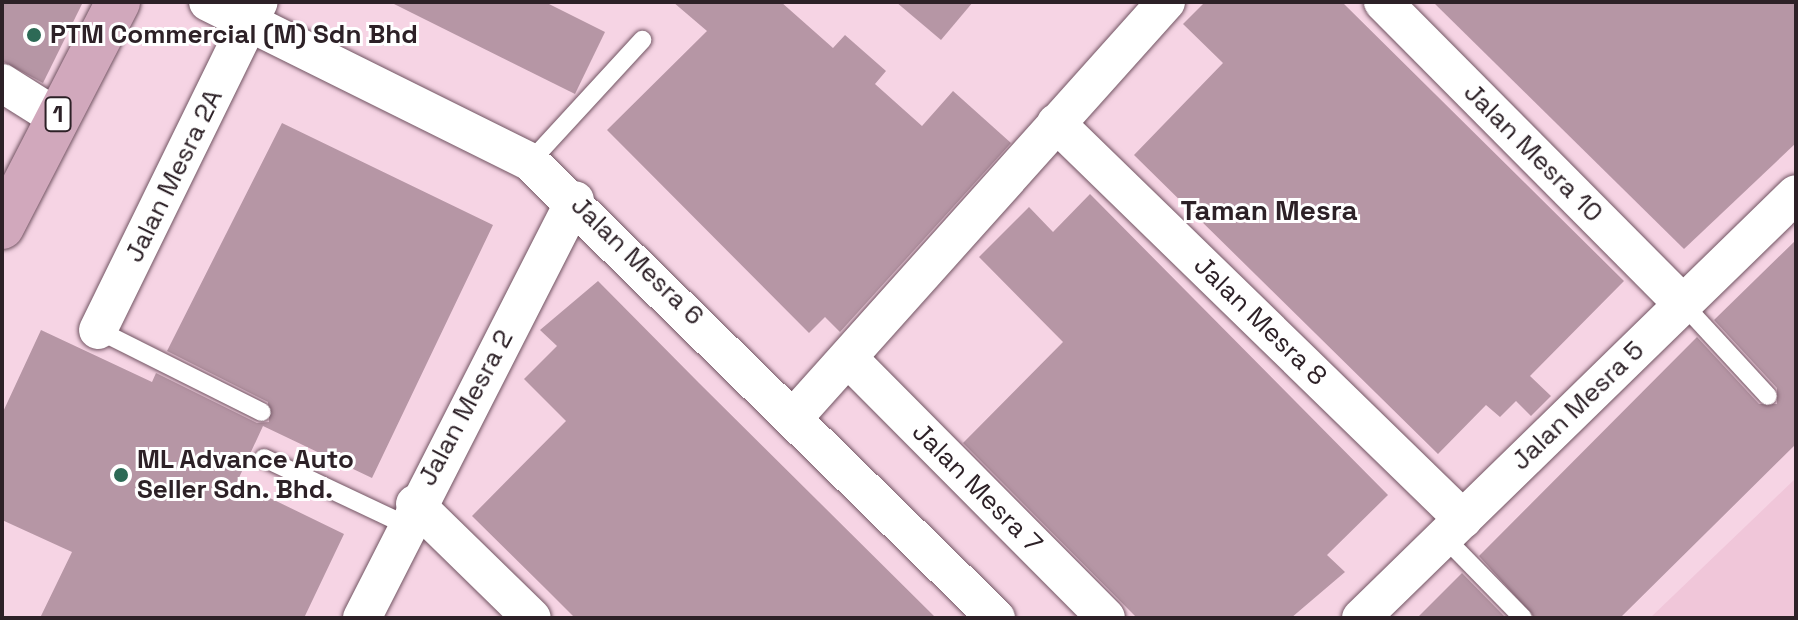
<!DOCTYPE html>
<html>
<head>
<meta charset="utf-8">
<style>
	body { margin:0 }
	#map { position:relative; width:1798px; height:620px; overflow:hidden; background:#f6d4e4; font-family:"Space Grotesk",sans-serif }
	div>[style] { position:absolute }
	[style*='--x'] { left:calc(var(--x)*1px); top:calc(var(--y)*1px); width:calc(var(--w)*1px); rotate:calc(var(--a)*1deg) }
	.built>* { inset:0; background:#f0c6d9 }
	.building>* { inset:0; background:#b696a5 }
	.roads { filter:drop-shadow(0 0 2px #715462) drop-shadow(0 0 2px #715462) }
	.lane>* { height:18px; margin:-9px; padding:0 9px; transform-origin:9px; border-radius:9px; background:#fff }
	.street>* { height:38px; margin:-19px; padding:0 19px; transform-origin:19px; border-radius:19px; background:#fff }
	.primary>* { height:44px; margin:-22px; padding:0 22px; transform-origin:22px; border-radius:22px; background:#d1a8bc }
	.dots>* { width:22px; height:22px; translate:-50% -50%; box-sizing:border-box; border:4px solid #fff; border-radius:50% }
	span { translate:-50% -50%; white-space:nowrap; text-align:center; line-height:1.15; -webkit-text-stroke:6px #fff; paint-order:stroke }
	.shield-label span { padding:2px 6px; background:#fff; border:2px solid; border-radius:6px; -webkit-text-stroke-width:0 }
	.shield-label { font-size:24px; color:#2d2127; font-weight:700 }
	.poi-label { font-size:26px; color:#2d2127; font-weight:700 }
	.left { translate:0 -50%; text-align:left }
	.street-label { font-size:26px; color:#2d2127 }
	.neighbourhood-label { font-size:28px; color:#2d2127; font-weight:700 }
	.frame { position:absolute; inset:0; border:4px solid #2d2127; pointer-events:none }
</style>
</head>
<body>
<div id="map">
	<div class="built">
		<i style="clip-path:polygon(1796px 478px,1796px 618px,1650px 618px)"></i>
	</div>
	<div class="building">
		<i style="clip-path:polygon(2px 2px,83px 2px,43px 83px,2px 61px)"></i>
		<i style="clip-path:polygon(390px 2px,545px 2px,605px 32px,575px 94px)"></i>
		<i style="clip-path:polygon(673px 2px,781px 2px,833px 48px,845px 35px,886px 71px,875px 84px,922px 126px,953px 91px,1011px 143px,840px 332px,825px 317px,809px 333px,607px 130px,707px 31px)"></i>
		<i style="clip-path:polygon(896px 2px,973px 2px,941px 40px)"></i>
		<i style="clip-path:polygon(1205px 2px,1342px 2px,1624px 281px,1530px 376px,1551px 396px,1531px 416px,1516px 401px,1500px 417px,1486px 405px,1438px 454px,1134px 155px,1223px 63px,1183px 24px)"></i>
		<i style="clip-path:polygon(1433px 2px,1796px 2px,1796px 143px,1684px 249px)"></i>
		<i style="clip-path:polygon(282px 123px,493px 225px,372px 478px,263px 426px,237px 482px,344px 534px,304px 618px,40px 618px,72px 552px,2px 520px,2px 414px,41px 330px,152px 382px,156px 373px,257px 423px,269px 422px,268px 402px,167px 351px)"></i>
		<i style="clip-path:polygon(1090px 194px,1388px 495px,1327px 555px,1345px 572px,1291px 618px,1137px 618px,963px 443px,1063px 342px,979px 257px,1029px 207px,1053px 232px)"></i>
		<i style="clip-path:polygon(1796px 240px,1796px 444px,1620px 618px,1535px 618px,1479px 556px,1697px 337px,1759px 404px,1777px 404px,1777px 388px,1714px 320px)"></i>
		<i style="clip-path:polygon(598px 281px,699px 383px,936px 618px,575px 618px,547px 590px,472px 516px,566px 421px,524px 379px,557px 346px,540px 330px)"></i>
		<i style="clip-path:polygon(1462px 573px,1506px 618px,1417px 618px)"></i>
	</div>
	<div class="roads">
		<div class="lane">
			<i style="--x:530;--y:162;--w:166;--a:-47.4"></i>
			<i style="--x:1683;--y:304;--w:125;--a:47.3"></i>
			<i style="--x:98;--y:330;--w:183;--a:26.6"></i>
			<i style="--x:264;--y:458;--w:157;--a:25.3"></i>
			<i style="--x:1444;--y:537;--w:113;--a:45.7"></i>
		</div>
		<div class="street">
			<i style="--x:208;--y:2;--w:360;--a:26.4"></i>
			<i style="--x:530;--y:162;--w:652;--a:44.38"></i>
			<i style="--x:1383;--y:2;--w:426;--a:45.2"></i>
			<i style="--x:2;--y:83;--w:64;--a:32.2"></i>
			<i style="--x:1056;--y:123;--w:568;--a:44.22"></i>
			<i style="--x:98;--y:330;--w:365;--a:-63.9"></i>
			<i style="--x:848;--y:358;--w:366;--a:45.2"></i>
			<i style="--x:795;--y:416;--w:556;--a:-48.14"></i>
			<i style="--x:415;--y:504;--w:163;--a:44.3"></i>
			<i style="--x:362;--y:618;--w:469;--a:-63"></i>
			<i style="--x:1361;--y:618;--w:607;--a:-44.27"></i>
		</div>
		<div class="primary">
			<i style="--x:2;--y:227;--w:253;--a:-62.7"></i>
		</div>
	</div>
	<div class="dots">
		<i style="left:34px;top:35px;background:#2d6a56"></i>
		<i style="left:121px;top:475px;background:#2d6a56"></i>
	</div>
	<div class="shield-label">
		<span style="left:58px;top:114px">1</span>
	</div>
	<div class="poi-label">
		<span class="left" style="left:50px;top:35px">PTM Commercial (M) Sdn Bhd</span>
		<span class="left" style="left:137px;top:475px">ML Advance Auto<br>Seller Sdn. Bhd.</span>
	</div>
	<div class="street-label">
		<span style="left:1533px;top:153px;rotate:45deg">Jalan Mesra 10</span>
		<span style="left:174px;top:176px;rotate:-64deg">Jalan Mesra 2A</span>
		<span style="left:637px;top:261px;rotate:44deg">Jalan Mesra 6</span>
		<span style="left:1260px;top:321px;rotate:44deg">Jalan Mesra 8</span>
		<span style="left:1578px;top:406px;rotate:-44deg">Jalan Mesra 5</span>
		<span style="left:466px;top:408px;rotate:-62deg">Jalan Mesra 2</span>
		<span style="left:977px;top:488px;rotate:45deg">Jalan Mesra 7</span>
	</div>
	<div class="neighbourhood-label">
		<span style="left:1269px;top:210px">Taman Mesra</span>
	</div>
	<div class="frame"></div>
</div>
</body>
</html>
